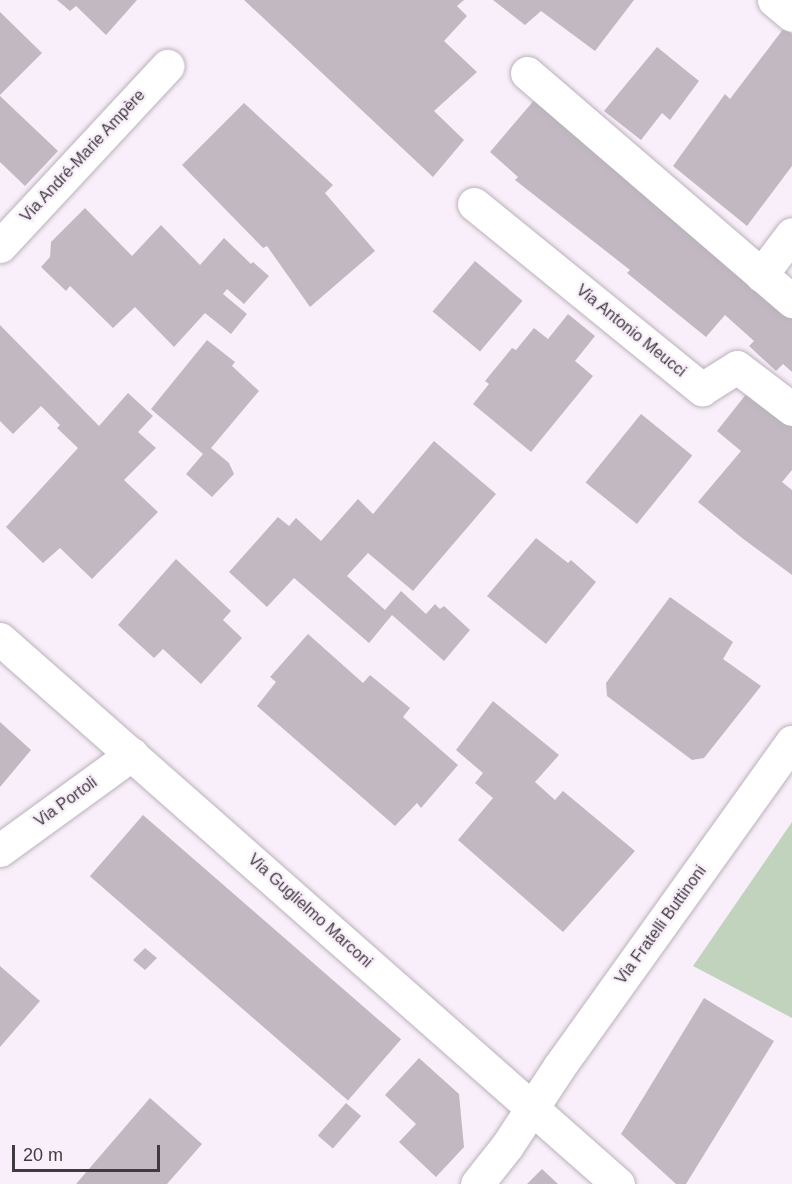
<!DOCTYPE html>
<html>
<head>
<meta charset="utf-8">
<style>
	body { margin:0 }
	#map { position:relative; width:792px; height:1184px; overflow:hidden; background:#f9effa; font-family:Arial,sans-serif }
	div>[style] { position:absolute }
	[style*='--x'] { left:calc(var(--x)*1px); top:calc(var(--y)*1px); width:calc(var(--w)*1px); rotate:calc(var(--a)*1deg) }
	.green>* { inset:0; background:#c1d3bd }
	.building>* { inset:0; background:#c1b8c2; transform-origin:0 0 }
	.roads { filter:drop-shadow(0 0 2px #bab1bb) drop-shadow(0 0 2px #bab1bb) }
	.minor>* { height:33px; margin:-16.5px; padding:0 16.5px; transform-origin:16.5px; border-radius:16.5px; background:#fff }
	span { translate:-50% -50%; white-space:nowrap; text-align:center; line-height:1.15; -webkit-text-stroke:5px #f9effa; paint-order:stroke }
	.street-label { font-size:16px; color:#3f3b40 }
	.scale { position:absolute; left:12px; top:1145px; width:148px; height:27px; box-sizing:border-box; border:3px solid #3f3b40; border-top:0; padding-left:8px; font-size:18px; line-height:21px; white-space:nowrap; color:#3f3b40; -webkit-text-stroke:4px #f9effa; paint-order:stroke }
</style>
</head>
<body>
<div id="map">
	<div class="green">
		<i style="clip-path:polygon(792px 822px,792px 1018px,693px 966px)"></i>
	</div>
	<div class="building">
		<i style="clip-path:polygon(57px 0,137px 0,106px 35px,76px 6px,70px 11px)"></i>
		<i style="clip-path:polygon(244px 0,464px 0,457px 6px,467px 16px,444px 41px,477px 72px,434px 111px,464px 140px,433px 177px)"></i>
		<i style="clip-path:polygon(493px 0,634px 0,595px 51px,541px 11px,525px 25px)"></i>
		<i style="clip-path:polygon(0 12px,42px 53px,0 95px)"></i>
		<i style="clip-path:polygon(784px 28px,792px 34px,792px 166px,747px 226px,673px 166px,725px 94px,730px 99px)"></i>
		<i style="clip-path:polygon(657px 47px,699px 81px,670px 120px,662px 113px,641px 140px,604px 111px)"></i>
		<i style="clip-path:polygon(0 96px,58px 151px,25px 186px,0 162px)"></i>
		<i style="clip-path:polygon(536px 98px,792px 305px,792px 372px,783px 364px,776px 371px,749px 346px,754px 341px,725px 315px,706px 337px,627px 273px,630px 270px,515px 180px,518px 177px,490px 152px)"></i>
		<i style="clip-path:polygon(244px 103px,333px 185px,325px 193px,375px 251px,310px 307px,267px 246px,263px 248px,182px 165px)"></i>
		<i style="clip-path:polygon(85px 208px,132px 256px,161px 225px,200px 265px,224px 238px,251px 264px,253px 262px,269px 276px,244px 304px,227px 289px,223px 294px,247px 314px,231px 334px,205px 313px,174px 347px,135px 307px,113px 328px,70px 286px,66px 291px,41px 267px,50px 257px,51px 242px)"></i>
		<i style="left:475px;top:261px;width:62px;height:66px;rotate:40deg"></i>
		<i style="clip-path:polygon(568px 314px,595px 336px,575px 361px,593px 376px,531px 452px,473px 404px,489px 384px,485px 381px,512px 348px,516px 350px,534px 328px,548px 339px)"></i>
		<i style="clip-path:polygon(0 325px,99px 426px,128px 393px,153px 416px,138px 432px,156px 448px,124px 480px,158px 512px,92px 579px,60px 548px,43px 563px,6px 527px,78px 448px,57px 428px,60px 425px,41px 406px,13px 434px,0 421px)"></i>
		<i style="clip-path:polygon(207px 340px,235px 362px,232px 366px,259px 391px,211px 448px,229px 463px,234px 474px,212px 497px,186px 474px,203px 454px,151px 409px)"></i>
		<i style="clip-path:polygon(751px 388px,792px 420px,792px 470px,782px 482px,792px 490px,792px 575px,742px 538px,698px 502px,741px 451px,717px 431px)"></i>
		<i style="left:641px;top:414px;width:66px;height:88px;rotate:39deg"></i>
		<i style="clip-path:polygon(434px 441px,496px 494px,413px 591px,368px 553px,347px 576px,385px 610px,401px 591px,426px 614px,435px 604px,440px 609px,444px 606px,470px 630px,444px 661px,392px 615px,369px 643px,294px 578px,267px 607px,229px 572px,278px 517px,289px 526px,296px 518px,321px 541px,358px 499px,373px 514px)"></i>
		<i style="clip-path:polygon(536px 538px,568px 563px,571px 560px,596px 582px,546px 644px,487px 596px)"></i>
		<i style="clip-path:polygon(176px 559px,231px 611px,223px 620px,242px 638px,201px 684px,163px 649px,154px 658px,118px 625px)"></i>
		<i style="clip-path:polygon(670px 597px,733px 642px,723px 659px,761px 686px,704px 758px,692px 760px,607px 696px,606px 683px)"></i>
		<i style="clip-path:polygon(308px 634px,363px 683px,370px 675px,410px 708px,403px 717px,458px 765px,421px 808px,417px 803px,395px 826px,257px 706px,276px 682px,270px 677px)"></i>
		<i style="clip-path:polygon(493px 701px,559px 755px,535px 782px,555px 800px,563px 791px,635px 851px,563px 932px,458px 840px,493px 798px,475px 783px,483px 773px,456px 750px)"></i>
		<i style="clip-path:polygon(0 722px,31px 750px,0 787px)"></i>
		<i style="left:143px;top:815px;width:342px;height:81px;rotate:41deg"></i>
		<i style="clip-path:polygon(145px 948px,157px 958px,145px 970px,133px 960px)"></i>
		<i style="clip-path:polygon(0 966px,40px 1001px,0 1047px)"></i>
		<i style="clip-path:polygon(704px 998px,774px 1041px,686px 1184px,676px 1184px,621px 1134px)"></i>
		<i style="clip-path:polygon(419px 1058px,459px 1094px,464px 1147px,436px 1177px,399px 1142px,416px 1124px,385px 1095px)"></i>
		<i style="clip-path:polygon(150px 1098px,202px 1144px,167px 1184px,76px 1184px)"></i>
		<i style="left:346px;top:1103px;width:20px;height:43px;rotate:41deg"></i>
		<i style="clip-path:polygon(542px 1169px,558px 1184px,527px 1184px)"></i>
	</div>
	<div class="roads">
		<div class="minor">
			<i style="--x:774;--y:0;--w:23;--a:40"></i>
			<i style="--x:527;--y:73;--w:350;--a:40.7"></i>
			<i style="--x:474;--y:204;--w:294;--a:39.1"></i>
			<i style="--x:702;--y:389;--w:41;--a:-32.2"></i>
			<i style="--x:737;--y:367;--w:69;--a:37.4"></i>
			<i style="--x:0;--y:246;--w:246;--a:-47.1"></i>
			<i style="--x:761;--y:275;--w:51;--a:-52.9"></i>
			<i style="--x:0;--y:639;--w:824;--a:41.41"></i>
			<i style="--x:0;--y:850;--w:163;--a:-36"></i>
			<i style="--x:477;--y:1184;--w:48;--a:-51.7"></i>
			<i style="--x:507;--y:1146;--w:95;--a:-56.6"></i>
			<i style="--x:559;--y:1067;--w:400;--a:-54.4"></i>
		</div>
	</div>
	<div class="street-label">
		<span style="left:83px;top:156px;rotate:-47deg">Via André-Marie Ampère</span>
		<span style="left:631px;top:331px;rotate:39deg">Via Antonio Meucci</span>
		<span style="left:66px;top:802px;rotate:-36deg">Via Portoli</span>
		<span style="left:310px;top:911px;rotate:42deg">Via Guglielmo Marconi</span>
		<span style="left:661px;top:925px;rotate:-54deg">Via Fratelli Buttinoni</span>
	</div>
	<div class="scale">20 m</div>
</div>
</body>
</html>
